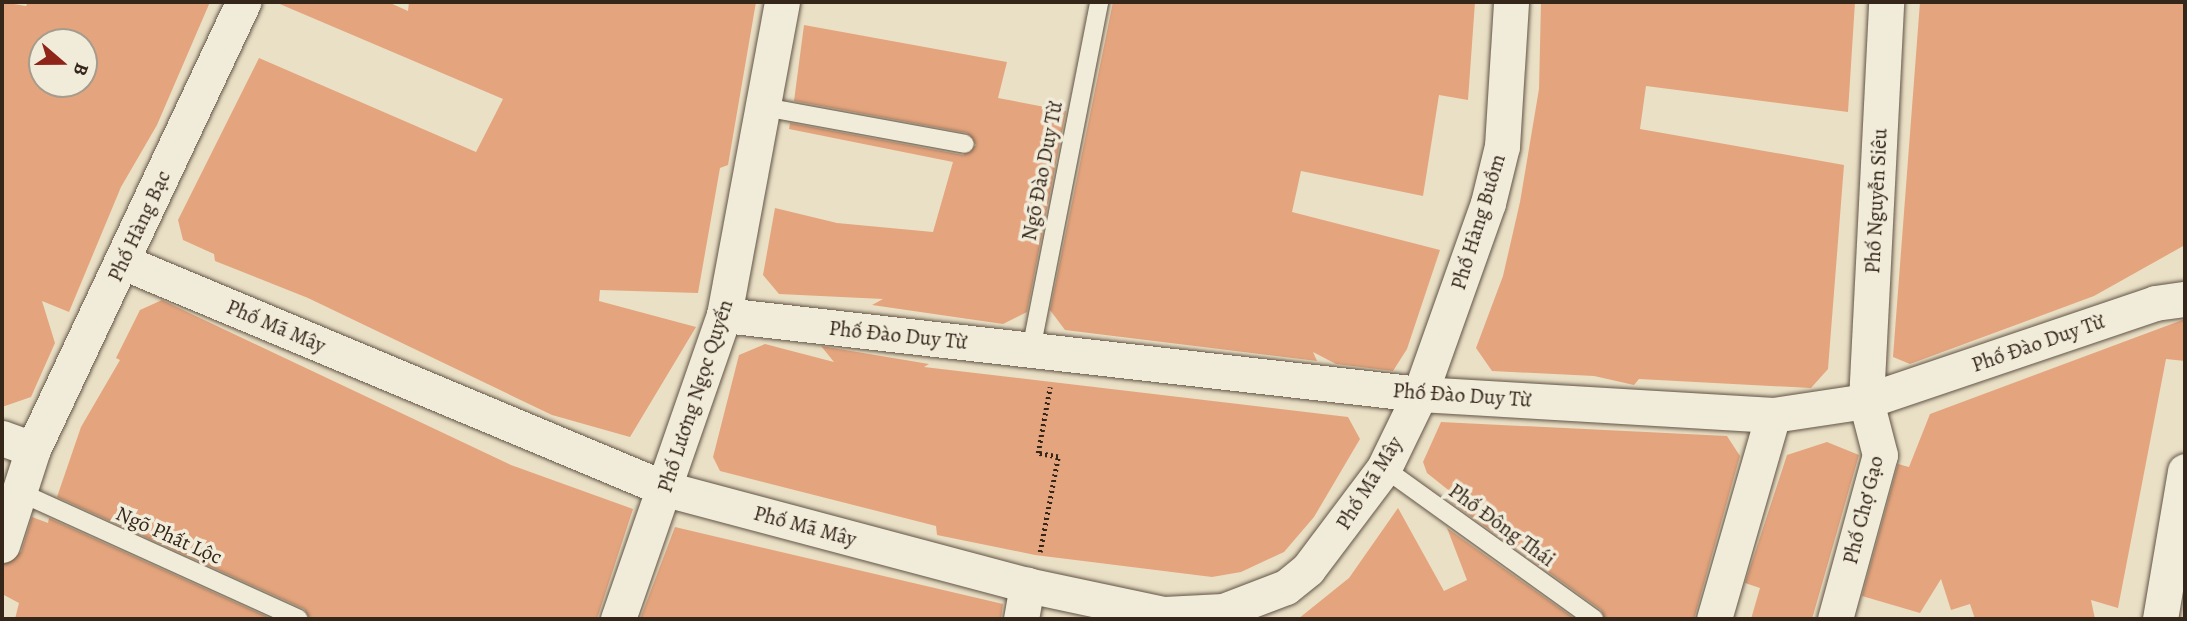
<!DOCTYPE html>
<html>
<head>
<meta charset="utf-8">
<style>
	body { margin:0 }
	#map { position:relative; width:2187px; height:621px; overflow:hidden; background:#eae0c6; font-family:Alegreya,serif }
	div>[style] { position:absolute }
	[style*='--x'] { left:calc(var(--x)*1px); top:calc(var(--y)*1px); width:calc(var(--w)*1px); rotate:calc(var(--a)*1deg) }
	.building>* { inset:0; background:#e4a57e }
	.path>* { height:4.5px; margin-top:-2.25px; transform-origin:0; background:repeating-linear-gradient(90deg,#35261a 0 2px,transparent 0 5.5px) }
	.roads { filter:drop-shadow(0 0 2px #625445) drop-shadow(0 0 2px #625445) }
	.lane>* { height:18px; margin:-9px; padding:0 9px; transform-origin:9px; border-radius:9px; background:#f1ebda }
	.street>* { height:35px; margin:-17.5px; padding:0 17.5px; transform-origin:17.5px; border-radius:17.5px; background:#f1ebda }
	span { translate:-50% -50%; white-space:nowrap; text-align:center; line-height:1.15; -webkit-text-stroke:7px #f1ebda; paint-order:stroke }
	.street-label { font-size:21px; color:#35261a }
	.frame { position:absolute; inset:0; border:4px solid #35261a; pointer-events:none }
	.north { position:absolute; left:28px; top:28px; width:70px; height:70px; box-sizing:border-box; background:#f1ebda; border:2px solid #a69c8d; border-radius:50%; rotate:110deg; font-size:19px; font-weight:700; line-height:28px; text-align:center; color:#35261a }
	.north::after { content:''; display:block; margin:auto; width:24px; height:32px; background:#8f2418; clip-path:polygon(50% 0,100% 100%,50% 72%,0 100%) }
</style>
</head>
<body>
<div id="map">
	<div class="building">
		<i style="clip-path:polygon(evenodd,2px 2px,26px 6px,28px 2px,210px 2px,157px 125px,121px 187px,69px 312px,42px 301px,55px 343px,31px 397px,2px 407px,2px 2px,42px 42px,84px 42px,84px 84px,42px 84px,42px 42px)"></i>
		<i style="clip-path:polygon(275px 2px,388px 2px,408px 11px,409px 2px,756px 2px,728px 165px,720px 168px,698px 293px,600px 290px,599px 301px,696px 327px,630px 437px,552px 415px,308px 298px,215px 261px,214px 254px,183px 240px,178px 220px,259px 58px,476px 152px,503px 99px)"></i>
		<i style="clip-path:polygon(1113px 2px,1475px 2px,1468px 100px,1439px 95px,1423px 196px,1301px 171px,1292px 212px,1440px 250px,1407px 349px,1393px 371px,1336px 364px,1313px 352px,1317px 361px,1065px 330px,1050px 310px)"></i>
		<i style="clip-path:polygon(1541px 2px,1855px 2px,1848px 112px,1646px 86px,1640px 129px,1844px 165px,1828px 369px,1811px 388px,1639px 379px,1634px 385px,1594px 376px,1492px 371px,1476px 348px,1503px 276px,1520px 202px,1539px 89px)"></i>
		<i style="clip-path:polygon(1920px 2px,2185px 2px,2185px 245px,2094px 296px,1910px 364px,1893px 357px)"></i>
		<i style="clip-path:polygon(804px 25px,1007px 62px,998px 98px,1066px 111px,1027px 312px,1003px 324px,872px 305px,883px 299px,779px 294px,763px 275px,775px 208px,837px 223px,933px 232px,953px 162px,789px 129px,790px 123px,963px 155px,976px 145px,967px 133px,794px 101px)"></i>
		<i style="clip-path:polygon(162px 300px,511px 465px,633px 509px,597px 619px,310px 619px,304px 609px,57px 497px,81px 427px,120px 360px,116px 358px,140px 310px)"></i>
		<i style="clip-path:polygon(2185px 319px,2185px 361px,2166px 359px,2118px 608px,2091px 600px,2095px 619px,1975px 619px,1970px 604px,1951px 610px,1941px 579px,1920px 613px,1862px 596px,1898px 464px,1909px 467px,1930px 414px)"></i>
		<i style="clip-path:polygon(765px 344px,834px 362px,821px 346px,929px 364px,924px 367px,1348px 417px,1360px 439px,1314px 517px,1284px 552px,1241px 572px,1212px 577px,1035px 555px,937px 535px,936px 526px,720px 471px,713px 457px,739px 355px)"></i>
		<i style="clip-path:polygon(1441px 422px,1727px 436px,1740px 456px,1694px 619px,1605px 619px,1601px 610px,1451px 502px,1462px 501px,1427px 473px,1423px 462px)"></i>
		<i style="clip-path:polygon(1827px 442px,1859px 455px,1812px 619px,1751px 619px,1760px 588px,1745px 583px,1787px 455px)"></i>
		<i style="clip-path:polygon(1398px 508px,1444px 591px,1467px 580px,1447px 528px,1575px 619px,1298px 619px,1349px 578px)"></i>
		<i style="clip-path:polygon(32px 517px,48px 523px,49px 518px,272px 619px,15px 619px,19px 603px,2px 594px,2px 565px,21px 552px)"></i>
		<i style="clip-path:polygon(675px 527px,1003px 604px,1001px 619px,640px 619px)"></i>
	</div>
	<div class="path">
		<i style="--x:1040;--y:552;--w:97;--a:-79.3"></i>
		<i style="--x:1058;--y:457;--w:20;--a:-169"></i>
		<i style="--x:1038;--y:453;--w:67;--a:-79.7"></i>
	</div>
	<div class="roads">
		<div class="lane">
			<i style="--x:764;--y:107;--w:204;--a:10.4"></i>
			<i style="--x:1031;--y:350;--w:355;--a:-78.9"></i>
			<i style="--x:1384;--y:468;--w:259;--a:35.7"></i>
			<i style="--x:19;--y:492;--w:307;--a:24.4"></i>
		</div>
		<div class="street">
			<i style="--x:123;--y:262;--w:589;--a:22.69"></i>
			<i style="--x:666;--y:489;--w:374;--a:14.9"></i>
			<i style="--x:1027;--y:585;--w:140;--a:12"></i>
			<i style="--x:1164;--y:614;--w:59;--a:-2.9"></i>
			<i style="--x:1223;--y:611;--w:67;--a:-20.9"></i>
			<i style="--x:1286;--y:587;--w:28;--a:-39"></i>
			<i style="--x:1308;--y:569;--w:126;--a:-53"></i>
			<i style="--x:1384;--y:468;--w:82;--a:-64.1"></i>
			<i style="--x:1420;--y:394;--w:203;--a:-70.4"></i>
			<i style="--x:1488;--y:203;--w:59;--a:-76.2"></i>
			<i style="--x:1502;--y:146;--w:144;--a:-86.4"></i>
			<i style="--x:724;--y:315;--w:700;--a:6.48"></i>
			<i style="--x:1420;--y:394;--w:354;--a:3.4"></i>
			<i style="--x:1773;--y:415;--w:94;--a:-8.6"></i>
			<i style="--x:1866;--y:401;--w:305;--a:-18.7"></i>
			<i style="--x:2155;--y:303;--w:30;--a:-8"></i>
			<i style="--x:2;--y:438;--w:33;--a:20"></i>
			<i style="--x:2;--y:545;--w:101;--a:-72.1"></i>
			<i style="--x:33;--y:449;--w:494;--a:-64.8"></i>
			<i style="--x:618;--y:619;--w:322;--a:-70.8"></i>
			<i style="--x:724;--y:315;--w:318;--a:-79.5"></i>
			<i style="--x:1021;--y:619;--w:35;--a:-80"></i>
			<i style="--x:1714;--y:619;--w:212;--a:-73.9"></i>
			<i style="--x:1835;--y:619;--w:170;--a:-74.7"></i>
			<i style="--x:1880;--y:455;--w:56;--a:-104.5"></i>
			<i style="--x:1866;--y:401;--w:400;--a:-87.1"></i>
			<i style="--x:2160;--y:619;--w:150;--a:-80.4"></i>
		</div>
	</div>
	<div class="street-label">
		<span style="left:1042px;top:171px;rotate:-79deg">Ngõ Đào Duy Từ</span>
		<span style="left:1876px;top:201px;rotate:-87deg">Phố Nguyễn Siêu</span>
		<span style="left:1478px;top:222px;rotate:-73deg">Phố Hàng Buồm</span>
		<span style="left:139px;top:226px;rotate:-65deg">Phố Hàng Bạc</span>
		<span style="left:276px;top:326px;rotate:23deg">Phố Mã Mây</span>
		<span style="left:898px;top:335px;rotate:6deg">Phố Đào Duy Từ</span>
		<span style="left:2038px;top:343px;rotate:-19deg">Phố Đào Duy Từ</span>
		<span style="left:1462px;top:395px;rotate:4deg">Phố Đào Duy Từ</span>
		<span style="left:695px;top:396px;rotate:-72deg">Phố Lương Ngọc Quyến</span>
		<span style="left:1369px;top:483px;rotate:-58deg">Phố Mã Mây</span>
		<span style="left:1863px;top:510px;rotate:-76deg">Phố Chợ Gạo</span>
		<span style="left:1502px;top:525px;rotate:36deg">Phố Đông Thái</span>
		<span style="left:805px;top:526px;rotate:15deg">Phố Mã Mây</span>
		<span style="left:169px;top:535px;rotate:24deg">Ngõ Phất Lộc</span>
	</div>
	<div class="frame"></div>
	<div class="north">B</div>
</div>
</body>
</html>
